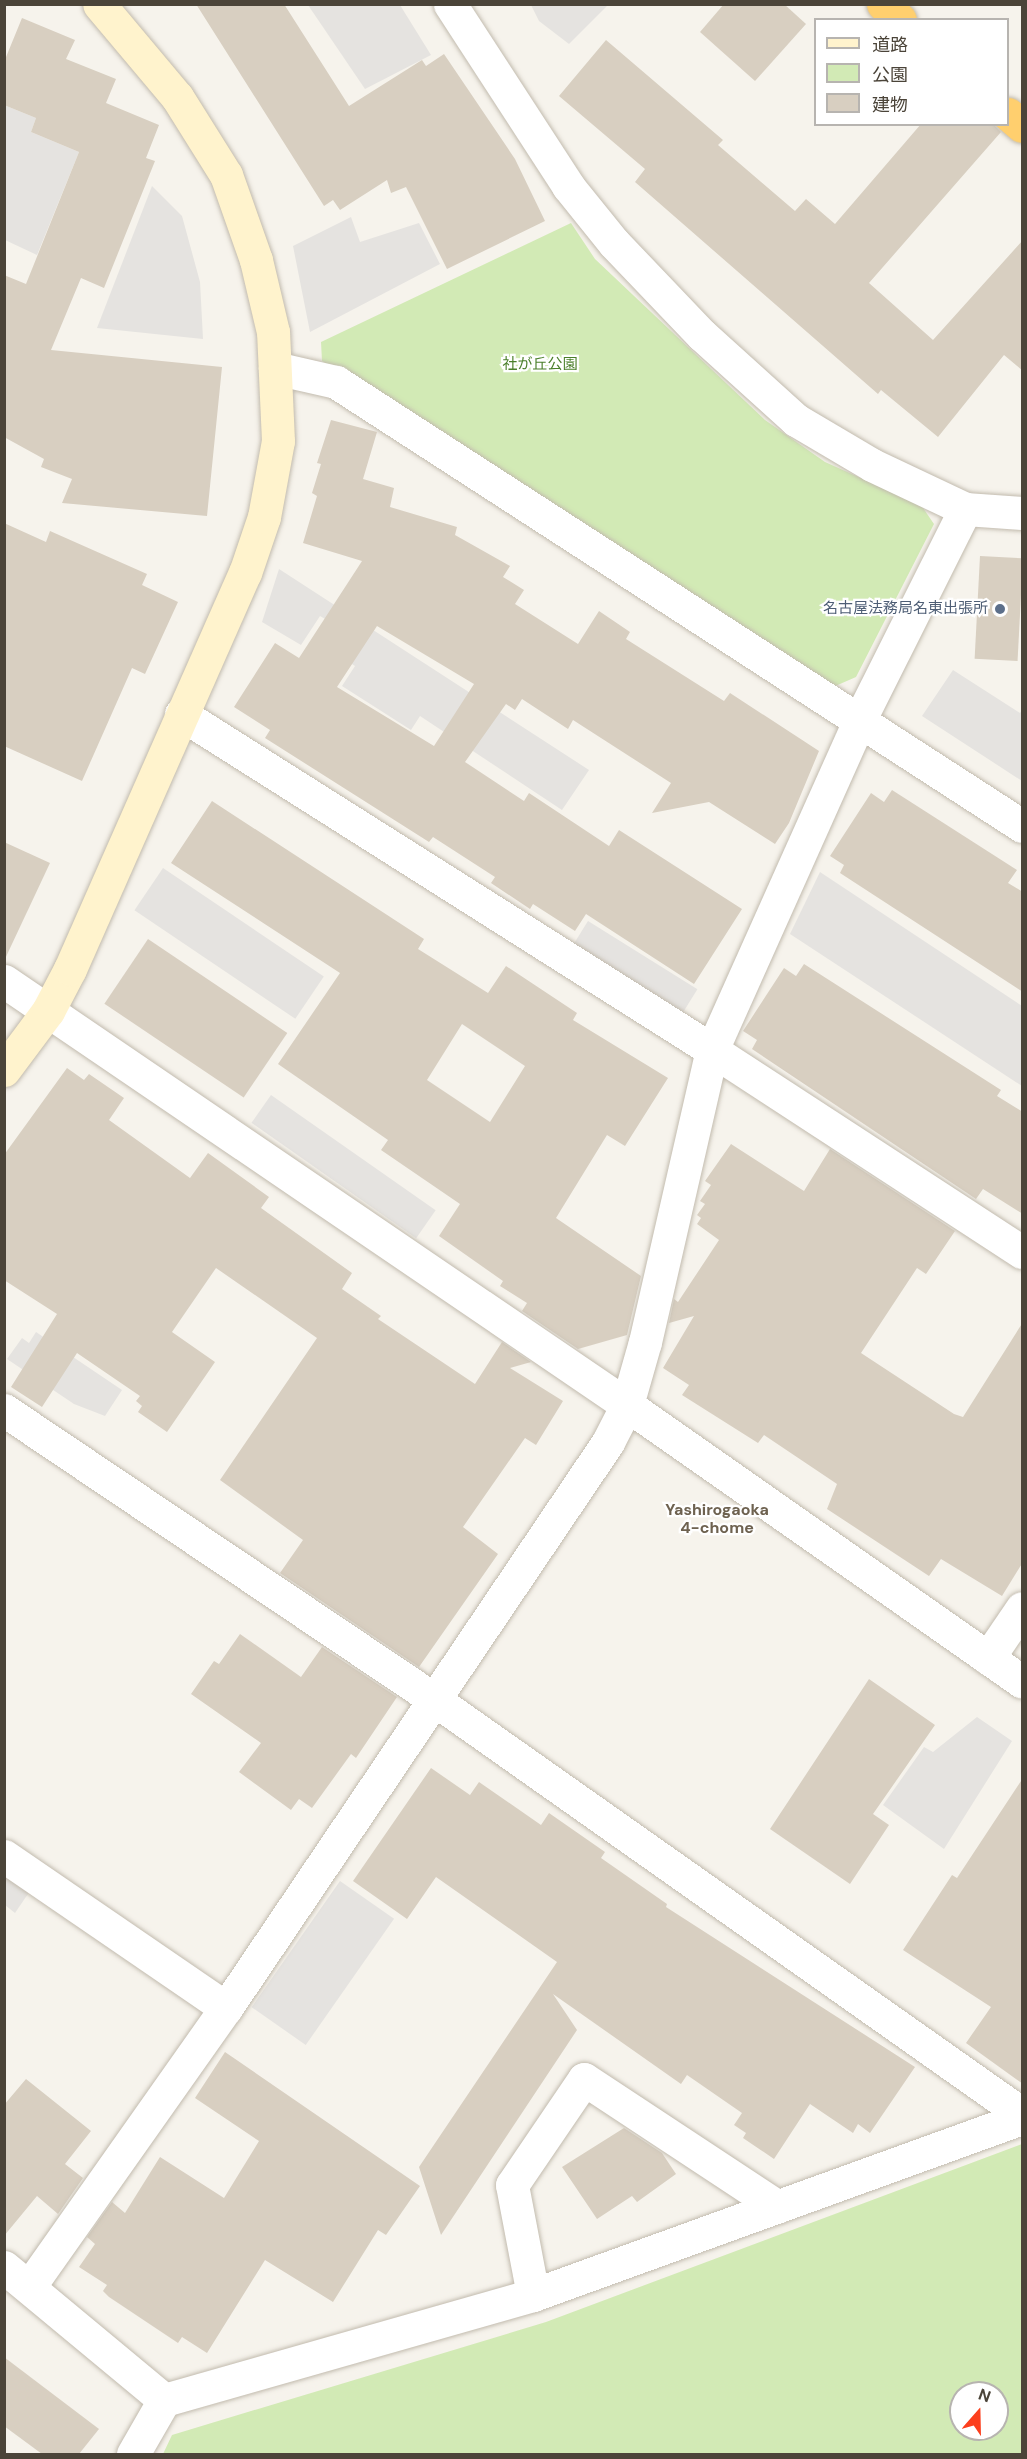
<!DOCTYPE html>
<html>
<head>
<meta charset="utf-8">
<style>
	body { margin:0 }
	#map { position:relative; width:1027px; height:2459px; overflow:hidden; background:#f6f3ec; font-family:"DM Sans","Noto Sans JP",sans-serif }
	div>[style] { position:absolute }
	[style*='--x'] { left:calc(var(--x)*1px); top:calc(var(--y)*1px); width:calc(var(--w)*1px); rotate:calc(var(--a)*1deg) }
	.green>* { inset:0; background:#d2eab5 }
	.parking>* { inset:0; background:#e5e3e0; transform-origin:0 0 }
	.building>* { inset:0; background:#d8cfc1; transform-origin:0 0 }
	.roads { filter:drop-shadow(0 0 2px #c2bbae) drop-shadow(0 0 2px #c2bbae) }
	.street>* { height:33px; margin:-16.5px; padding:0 16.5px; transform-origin:16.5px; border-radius:16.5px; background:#fff }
	.secondary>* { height:33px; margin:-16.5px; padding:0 16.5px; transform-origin:16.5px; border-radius:16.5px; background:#fff3cd }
	.highway>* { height:33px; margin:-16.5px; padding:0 16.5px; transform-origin:16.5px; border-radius:16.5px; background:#ffcf6e }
	.dots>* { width:16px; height:16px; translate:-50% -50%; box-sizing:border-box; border:3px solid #fff; border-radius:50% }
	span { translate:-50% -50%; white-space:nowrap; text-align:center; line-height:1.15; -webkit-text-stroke:4.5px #fff; paint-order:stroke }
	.park-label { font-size:15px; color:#4a7f2a }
	.service-label { font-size:15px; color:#4e5e75 }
	.right { translate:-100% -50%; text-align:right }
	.neighbourhood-label { font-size:16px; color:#6e6250; font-weight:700 }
	.frame { position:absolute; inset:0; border:6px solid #4b4439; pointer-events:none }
	.legend { position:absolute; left:814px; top:18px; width:195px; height:108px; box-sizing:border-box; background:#fff; border:2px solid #b7b4b0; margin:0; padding:8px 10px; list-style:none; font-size:18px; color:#4b4439 }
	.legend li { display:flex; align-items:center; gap:12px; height:30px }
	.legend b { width:30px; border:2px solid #b7b4b0 }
	.north { position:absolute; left:949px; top:2381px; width:60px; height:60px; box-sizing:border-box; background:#fff; border:2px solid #b7b4b0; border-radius:50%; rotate:20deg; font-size:16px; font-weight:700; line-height:24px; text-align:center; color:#4b4439 }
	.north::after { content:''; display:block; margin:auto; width:21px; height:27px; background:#fc3f1d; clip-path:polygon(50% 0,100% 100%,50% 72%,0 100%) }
</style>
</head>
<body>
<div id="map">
	<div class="green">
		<i style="clip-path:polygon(571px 223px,595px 259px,765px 420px,825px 462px,921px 505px,934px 524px,856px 677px,833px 687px,322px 361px,321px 342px)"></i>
		<i style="clip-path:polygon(evenodd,1022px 2144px,1022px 2454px,163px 2454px,172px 2435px,546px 2322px,1022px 2144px,961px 2393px,997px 2393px,997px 2429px,961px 2429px,961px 2393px)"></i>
	</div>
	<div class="parking">
		<i style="clip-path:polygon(308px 5px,400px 5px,431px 55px,365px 89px)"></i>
		<i style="clip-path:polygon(531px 5px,608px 5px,569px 44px,539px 21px)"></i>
		<i style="clip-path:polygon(4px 105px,36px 118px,31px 132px,79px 152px,37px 255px,5px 240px)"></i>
		<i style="clip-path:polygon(152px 186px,182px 216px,200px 282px,203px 339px,97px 328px)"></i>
		<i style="clip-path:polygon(351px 217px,360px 242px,419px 223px,440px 264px,310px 332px,293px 246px)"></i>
		<i style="clip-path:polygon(279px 569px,589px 770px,562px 810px,420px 716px,411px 730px,342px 686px,355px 666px,333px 652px,346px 631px,320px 616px,301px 645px,262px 622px)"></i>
		<i style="clip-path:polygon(953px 670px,1020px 713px,1022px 710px,1022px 781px,922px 716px)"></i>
		<i style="left:163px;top:868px;width:194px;height:51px;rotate:34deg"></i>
		<i style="clip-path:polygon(820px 872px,1022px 1006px,1022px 1086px,790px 934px)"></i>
		<i style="left:588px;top:921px;width:129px;height:27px;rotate:32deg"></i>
		<i style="left:271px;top:1095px;width:201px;height:34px;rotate:35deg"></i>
		<i style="clip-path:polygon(36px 1332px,122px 1390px,105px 1416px,74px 1404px,7px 1359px,22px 1338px,29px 1343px)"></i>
		<i style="clip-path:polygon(977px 1717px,1012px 1741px,944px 1849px,883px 1805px,924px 1747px,933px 1752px)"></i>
		<i style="clip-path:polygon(4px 1869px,32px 1888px,15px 1913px,5px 1905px)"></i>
		<i style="left:340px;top:1881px;width:66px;height:154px;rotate:35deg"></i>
	</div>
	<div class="building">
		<i style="clip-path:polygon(196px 4px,284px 4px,349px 106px,422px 60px,426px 66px,444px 54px,515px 159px,545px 221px,447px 269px,406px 187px,391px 193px,387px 180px,340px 210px,333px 200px,324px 206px)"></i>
		<i style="clip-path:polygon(724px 4px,784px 4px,806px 24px,755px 81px,700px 32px)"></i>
		<i style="clip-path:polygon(22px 18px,75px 40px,66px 59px,116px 79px,106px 103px,159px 125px,146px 158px,155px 161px,104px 288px,81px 278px,51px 350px,222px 367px,207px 516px,62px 503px,72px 479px,41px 467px,44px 459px,4px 437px,4px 275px,26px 284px,79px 152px,31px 132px,36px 118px,4px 105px,4px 62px)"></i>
		<i style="clip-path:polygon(606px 40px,723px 140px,718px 145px,795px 211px,806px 199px,835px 224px,921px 124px,993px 124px,1001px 132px,869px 283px,933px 340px,1023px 240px,1023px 371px,1004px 355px,938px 437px,881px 390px,878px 394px,635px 182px,645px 169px,559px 96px)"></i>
		<i style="clip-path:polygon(evenodd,331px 420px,377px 432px,363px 479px,394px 488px,390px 507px,457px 527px,455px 535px,510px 566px,503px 577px,524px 590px,515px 604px,578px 644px,599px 611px,630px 632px,626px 639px,724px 701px,730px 693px,819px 751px,789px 823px,775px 844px,709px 802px,652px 813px,671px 783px,573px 720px,568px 729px,522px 699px,515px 710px,506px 704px,465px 762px,524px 801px,529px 793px,609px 846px,619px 830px,742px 909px,694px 984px,586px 914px,575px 931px,533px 904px,530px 909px,491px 883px,495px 877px,433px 837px,429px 842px,265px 738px,270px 730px,234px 707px,275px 643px,299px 658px,362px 561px,303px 543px,317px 496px,312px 493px,321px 464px,317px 463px,331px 420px,377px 626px,474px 684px,434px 746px,337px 687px,377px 626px)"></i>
		<i style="clip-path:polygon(4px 523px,46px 542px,50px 531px,147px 574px,142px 585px,178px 602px,145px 674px,132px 668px,82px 781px,4px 746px)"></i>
		<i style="left:980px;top:556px;width:43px;height:103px;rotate:3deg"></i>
		<i style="clip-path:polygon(892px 790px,1017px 870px,1008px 883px,1023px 892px,1023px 992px,840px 873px,844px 865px,830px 856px,871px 793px,884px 802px)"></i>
		<i style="clip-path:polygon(evenodd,212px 801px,424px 939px,418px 949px,488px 993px,506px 966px,577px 1013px,573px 1020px,668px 1078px,625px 1146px,607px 1135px,556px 1218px,641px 1276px,627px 1335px,578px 1349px,522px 1311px,527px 1303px,500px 1286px,503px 1281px,439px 1236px,460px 1204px,381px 1150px,388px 1140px,278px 1064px,340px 973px,171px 863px,212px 801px,462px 1024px,525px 1066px,490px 1122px,427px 1080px,462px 1024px)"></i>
		<i style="clip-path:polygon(4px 842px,50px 863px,4px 961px)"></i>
		<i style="left:148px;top:939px;width:168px;height:78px;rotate:34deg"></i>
		<i style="clip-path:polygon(804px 964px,1001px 1090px,997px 1096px,1023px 1112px,1023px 1214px,983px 1189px,976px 1199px,752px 1049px,757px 1040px,743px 1031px,784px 968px,796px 976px)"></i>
		<i style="clip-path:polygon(67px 1068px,84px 1080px,89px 1074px,124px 1098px,109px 1120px,190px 1178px,208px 1153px,269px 1197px,261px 1208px,352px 1273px,342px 1289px,381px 1316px,378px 1319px,475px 1384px,502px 1342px,531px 1362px,510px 1368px,563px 1401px,536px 1445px,525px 1438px,463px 1527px,498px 1554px,419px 1667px,280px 1573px,303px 1540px,220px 1480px,317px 1338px,216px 1268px,172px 1332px,215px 1362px,167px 1432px,138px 1412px,142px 1406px,136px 1401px,140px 1396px,77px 1353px,42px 1407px,11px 1387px,57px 1314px,4px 1280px,4px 1155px)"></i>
		<i style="clip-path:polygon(731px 1144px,804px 1191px,830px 1149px,955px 1231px,926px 1274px,917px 1268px,861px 1353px,954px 1414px,963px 1417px,1023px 1322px,1023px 1562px,1002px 1596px,941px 1559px,929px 1576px,827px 1509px,837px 1484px,764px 1435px,758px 1443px,682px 1395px,689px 1385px,663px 1368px,694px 1316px,669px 1323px,674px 1299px,678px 1302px,719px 1240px,697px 1224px,701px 1218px,697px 1215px,705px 1204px,700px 1201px,711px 1185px,705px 1181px)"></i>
		<i style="clip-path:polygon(240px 1634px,301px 1677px,322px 1647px,397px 1697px,356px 1758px,351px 1754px,312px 1808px,299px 1799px,291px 1810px,239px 1772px,261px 1743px,191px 1694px,214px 1661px,219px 1664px)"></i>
		<i style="clip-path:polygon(869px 1679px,935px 1725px,873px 1814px,889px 1825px,850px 1884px,770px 1829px)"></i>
		<i style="clip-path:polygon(431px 1768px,470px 1795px,479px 1782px,541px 1825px,549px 1813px,605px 1852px,601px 1858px,667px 1904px,666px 1907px,915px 2067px,870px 2133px,858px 2124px,853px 2133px,810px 2104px,774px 2159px,743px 2138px,746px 2133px,734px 2125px,742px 2113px,687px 2075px,681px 2084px,553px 1994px,577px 2030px,441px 2235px,419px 2167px,557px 1962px,436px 1877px,407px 1919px,353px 1881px)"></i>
		<i style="clip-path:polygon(1023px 1778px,1023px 2084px,966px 2043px,991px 2007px,903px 1950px,952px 1875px,957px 1878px)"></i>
		<i style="clip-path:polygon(225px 2052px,420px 2186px,386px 2235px,378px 2230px,333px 2302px,265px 2260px,207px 2353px,182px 2337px,178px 2343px,109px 2297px,103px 2291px,107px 2285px,79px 2267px,95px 2244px,87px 2237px,112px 2202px,125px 2213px,160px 2157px,224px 2198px,259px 2141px,195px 2098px)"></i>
		<i style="clip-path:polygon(26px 2079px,91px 2131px,65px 2164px,83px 2178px,58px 2214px,37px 2196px,4px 2236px,4px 2105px)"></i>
		<i style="clip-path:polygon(624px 2128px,662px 2153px,676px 2174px,637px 2202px,632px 2196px,597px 2219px,562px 2167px)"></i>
		<i style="clip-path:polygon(4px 2357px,99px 2429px,79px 2454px,42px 2454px,4px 2426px)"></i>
	</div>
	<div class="roads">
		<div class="street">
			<i style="--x:450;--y:4;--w:217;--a:57"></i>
			<i style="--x:568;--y:186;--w:73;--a:51.1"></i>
			<i style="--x:614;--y:243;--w:127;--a:46.3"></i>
			<i style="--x:702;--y:335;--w:127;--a:42.1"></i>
			<i style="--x:796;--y:420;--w:88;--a:30.6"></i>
			<i style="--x:872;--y:465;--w:103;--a:25.3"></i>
			<i style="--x:965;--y:509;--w:57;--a:4"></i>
			<i style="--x:275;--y:368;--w:63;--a:12.9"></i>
			<i style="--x:336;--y:382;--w:817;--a:32.91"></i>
			<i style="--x:181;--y:714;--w:628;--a:32.32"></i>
			<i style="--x:712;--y:1050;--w:370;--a:33.1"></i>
			<i style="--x:4;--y:981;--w:754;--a:34.24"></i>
			<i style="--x:627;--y:1405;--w:482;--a:35"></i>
			<i style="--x:4;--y:1410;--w:519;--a:33.93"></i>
			<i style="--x:435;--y:1700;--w:718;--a:35.19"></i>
			<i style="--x:988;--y:1658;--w:60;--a:-55.8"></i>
			<i style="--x:4;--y:1856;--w:269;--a:34.4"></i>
			<i style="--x:4;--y:2267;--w:208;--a:39.7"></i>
			<i style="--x:29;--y:2287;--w:342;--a:-54.8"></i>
			<i style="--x:226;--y:2008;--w:683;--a:-55.98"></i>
			<i style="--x:608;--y:1442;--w:42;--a:-62.8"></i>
			<i style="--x:627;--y:1405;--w:66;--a:-74.1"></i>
			<i style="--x:645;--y:1342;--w:300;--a:-77.1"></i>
			<i style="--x:712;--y:1050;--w:363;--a:-65.9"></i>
			<i style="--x:860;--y:719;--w:235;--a:-63.4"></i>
			<i style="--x:533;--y:2295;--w:112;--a:-100.8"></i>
			<i style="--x:512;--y:2185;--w:128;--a:-55.8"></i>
			<i style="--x:584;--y:2079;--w:232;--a:33.4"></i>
			<i style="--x:133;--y:2454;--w:62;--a:-60.1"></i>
			<i style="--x:164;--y:2400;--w:384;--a:-15.9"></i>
			<i style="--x:533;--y:2295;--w:520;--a:-19.9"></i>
		</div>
		<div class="secondary">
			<i style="--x:4;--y:1070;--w:74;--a:-53.3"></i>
			<i style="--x:48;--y:1011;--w:47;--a:-62.4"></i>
			<i style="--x:70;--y:969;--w:433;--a:-66.2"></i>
			<i style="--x:245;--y:573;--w:59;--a:-71.3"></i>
			<i style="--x:264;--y:517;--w:77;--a:-79.6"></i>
			<i style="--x:278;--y:441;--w:109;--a:-92.6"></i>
			<i style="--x:273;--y:332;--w:74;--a:-103.3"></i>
			<i style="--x:256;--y:260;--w:90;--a:-109.4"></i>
			<i style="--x:226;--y:175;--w:92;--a:-122.1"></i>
			<i style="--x:177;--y:97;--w:121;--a:-130"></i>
		</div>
		<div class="highway">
			<i style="--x:883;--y:4;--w:23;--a:43"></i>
			<i style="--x:1008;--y:114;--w:18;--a:41"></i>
		</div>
	</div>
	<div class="dots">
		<i style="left:1000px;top:609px;background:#5c6f8a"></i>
	</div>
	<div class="park-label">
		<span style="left:540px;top:365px">社が丘公園</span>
	</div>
	<div class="service-label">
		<span class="right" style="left:988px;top:609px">名古屋法務局名東出張所</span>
	</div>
	<div class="neighbourhood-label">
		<span style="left:717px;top:1519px">Yashirogaoka<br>4-chome</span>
	</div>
	<div class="frame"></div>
	<ul class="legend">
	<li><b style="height:8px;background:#fff3cd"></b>道路</li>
	<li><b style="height:16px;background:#d2eab5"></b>公園</li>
	<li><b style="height:16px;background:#d8cfc1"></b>建物</li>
	</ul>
	<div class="north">N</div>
</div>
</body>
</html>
